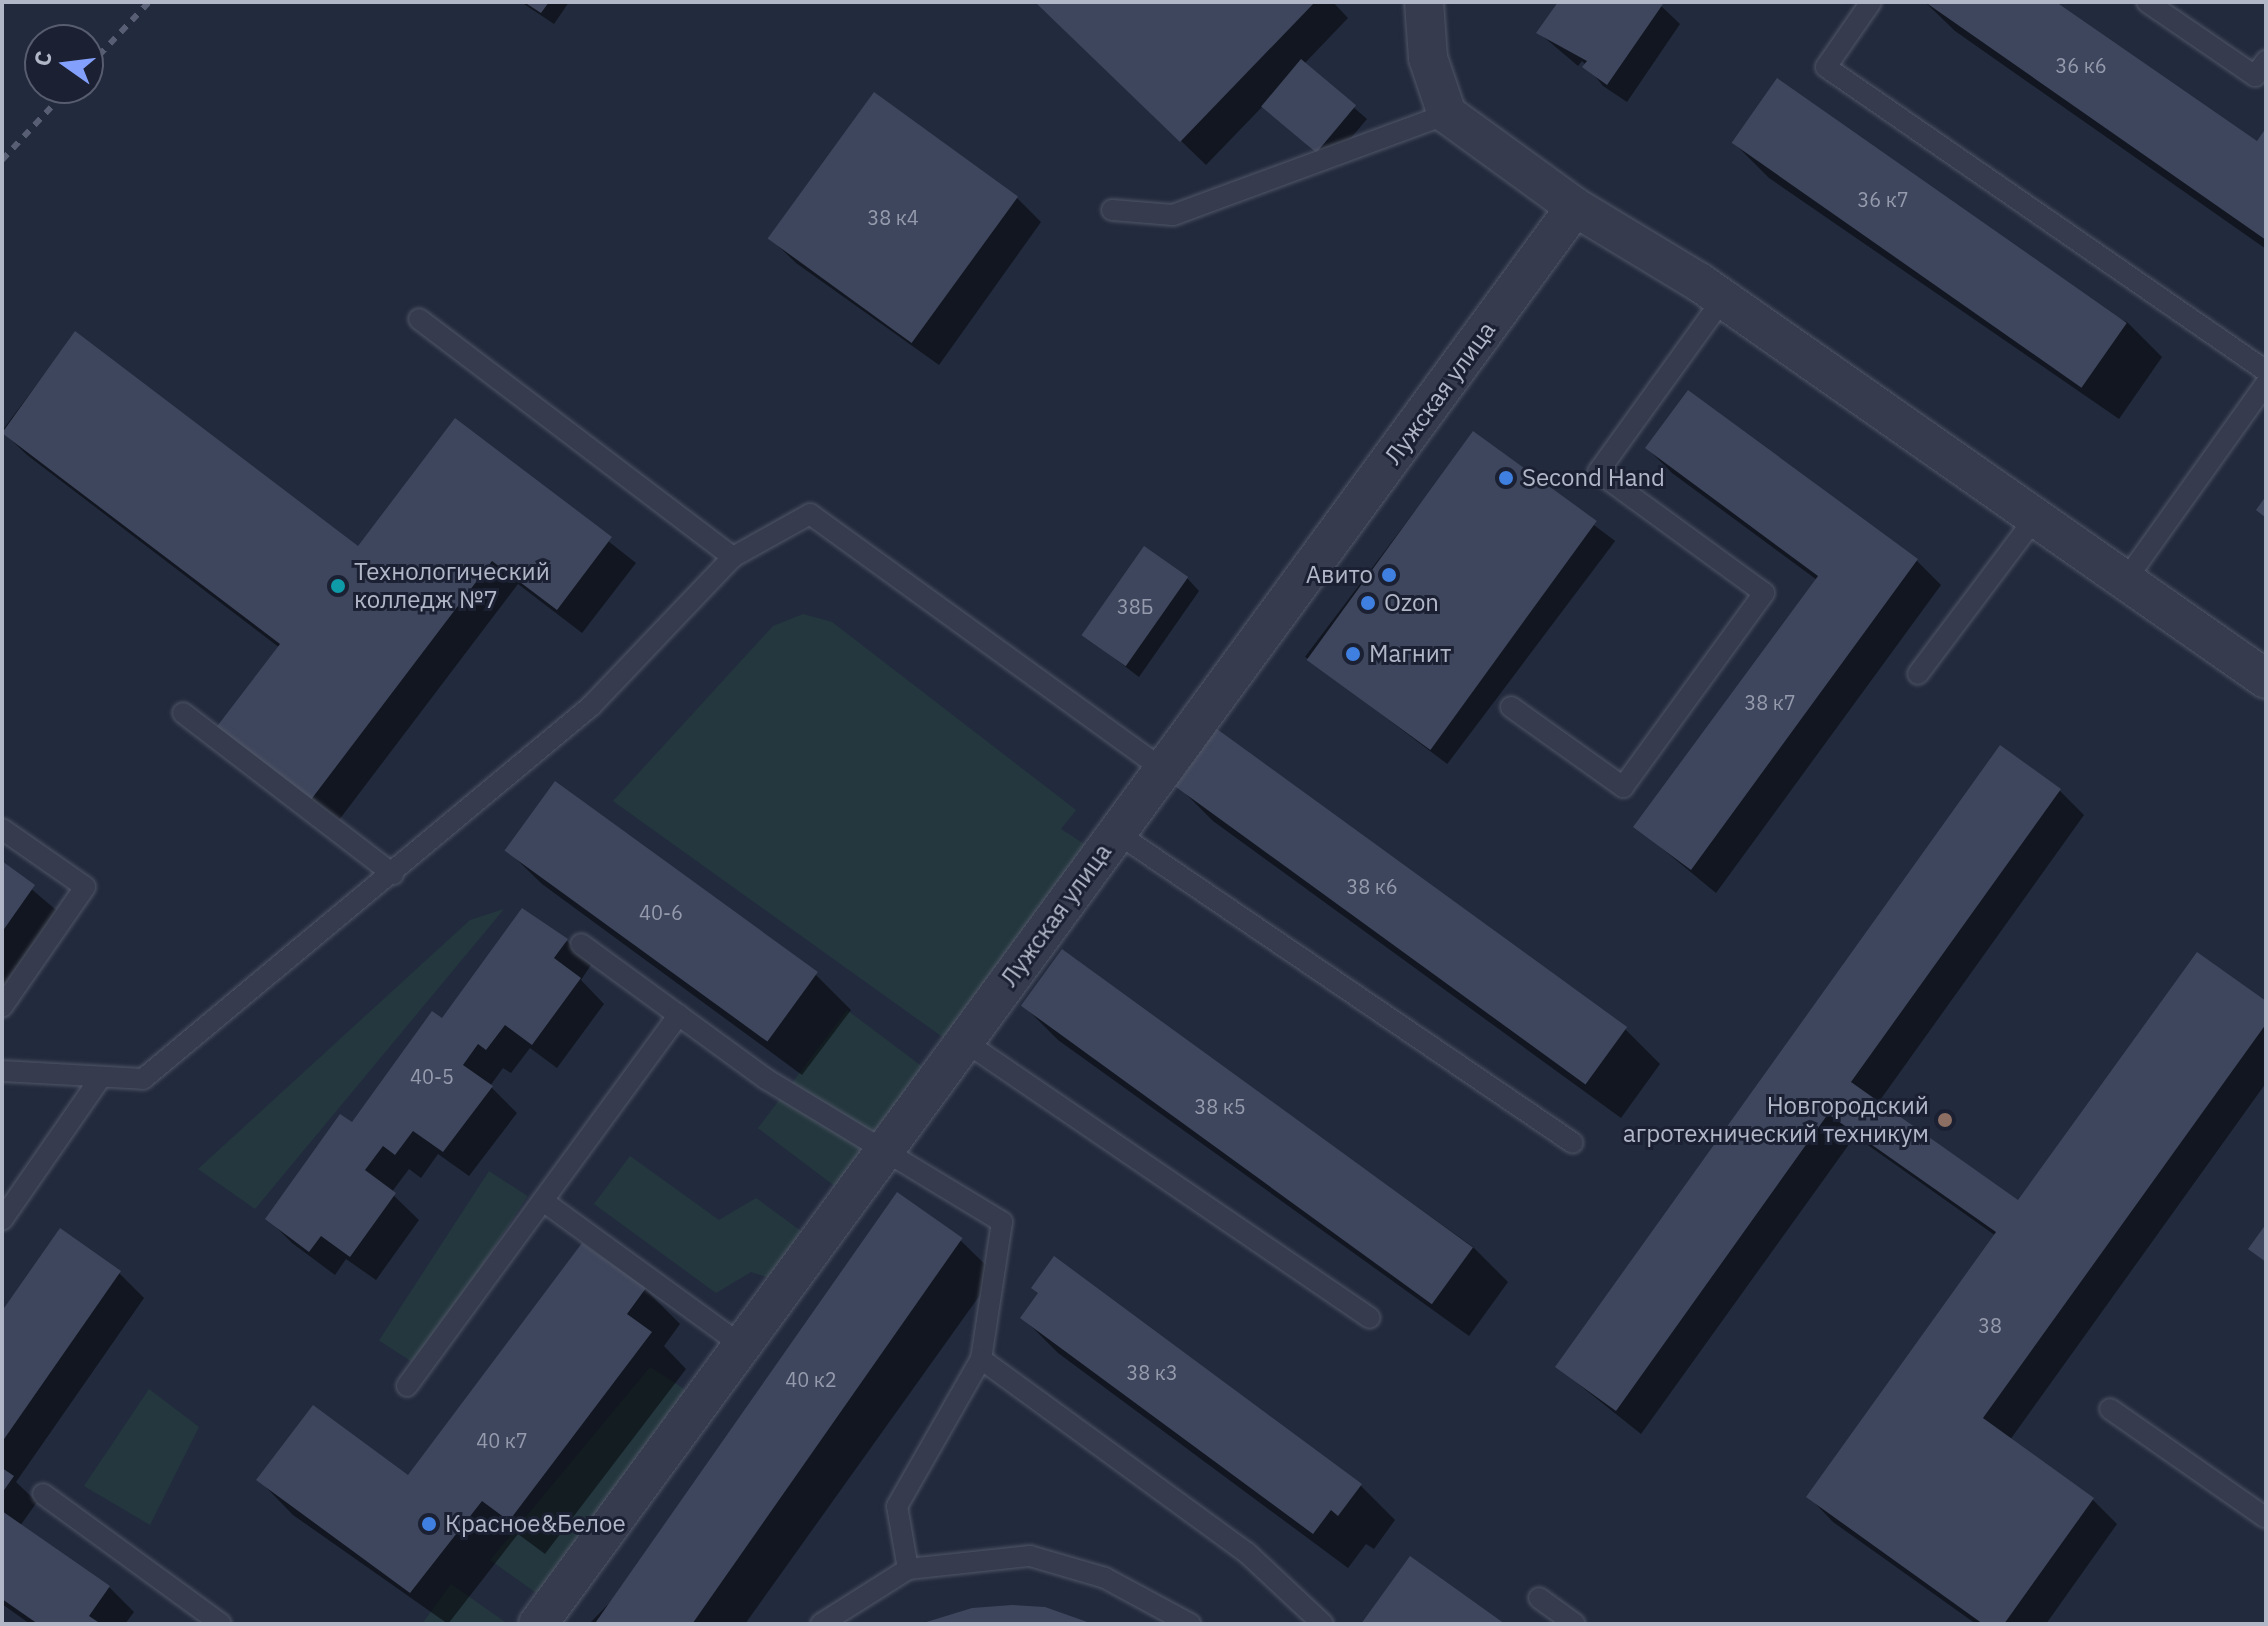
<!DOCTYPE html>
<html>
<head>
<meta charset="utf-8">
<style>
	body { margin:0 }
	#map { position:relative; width:2268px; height:1626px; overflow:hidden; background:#222a3d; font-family:"IBM Plex Sans",sans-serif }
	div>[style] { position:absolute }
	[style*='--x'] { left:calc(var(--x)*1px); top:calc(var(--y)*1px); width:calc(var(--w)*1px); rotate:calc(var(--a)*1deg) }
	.green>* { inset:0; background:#24373e; transform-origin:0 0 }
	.shadow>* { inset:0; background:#0007; transform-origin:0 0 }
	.building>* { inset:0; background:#3e465d; transform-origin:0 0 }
	.roads { filter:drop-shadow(0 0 2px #515768) drop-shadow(0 0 2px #515768) }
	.lane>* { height:20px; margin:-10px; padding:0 10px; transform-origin:10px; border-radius:10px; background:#363c4d }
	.street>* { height:38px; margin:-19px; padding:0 19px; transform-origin:19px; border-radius:19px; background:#363c4d }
	.rail>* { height:6px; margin-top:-3px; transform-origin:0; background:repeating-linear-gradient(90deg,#585f74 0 8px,transparent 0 16px) }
	.dots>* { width:22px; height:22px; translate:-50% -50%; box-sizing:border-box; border:4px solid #1b2132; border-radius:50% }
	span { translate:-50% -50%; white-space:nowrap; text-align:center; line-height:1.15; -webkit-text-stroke:6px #1b2132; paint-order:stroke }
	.number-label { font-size:20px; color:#959bad }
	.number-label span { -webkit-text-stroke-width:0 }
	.street-label { font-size:24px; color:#b2b7c8 }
	.poi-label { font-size:24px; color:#b2b7c8 }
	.left { translate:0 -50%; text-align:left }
	.right { translate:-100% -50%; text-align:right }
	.frame { position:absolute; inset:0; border:4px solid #b2b7c8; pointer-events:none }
	.north { position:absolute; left:24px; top:24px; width:80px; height:80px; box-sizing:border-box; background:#1b2132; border:2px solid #575d6e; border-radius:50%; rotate:284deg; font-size:22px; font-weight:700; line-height:32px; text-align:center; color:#b2b7c8 }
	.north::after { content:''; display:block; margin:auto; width:28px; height:36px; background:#83a0fc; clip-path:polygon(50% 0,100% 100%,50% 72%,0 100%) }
</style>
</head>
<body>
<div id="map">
	<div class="green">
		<i style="clip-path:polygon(803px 614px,832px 622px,1076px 810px,1061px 829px,1092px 849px,948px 1041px,613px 801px,773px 626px)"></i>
		<i style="clip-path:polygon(504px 909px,255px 1209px,198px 1169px,470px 920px)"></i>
		<i style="left:847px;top:1010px;width:104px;height:148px;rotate:37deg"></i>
		<i style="clip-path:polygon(630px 1156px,719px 1220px,756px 1198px,812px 1239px,776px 1280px,751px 1272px,716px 1293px,594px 1204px)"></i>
		<i style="left:489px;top:1171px;width:46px;height:202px;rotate:33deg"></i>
		<i style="clip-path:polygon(650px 1367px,689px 1392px,539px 1595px,490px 1560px)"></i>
		<i style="clip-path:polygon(149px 1389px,199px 1427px,150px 1525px,84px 1486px)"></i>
		<i style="clip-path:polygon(451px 1584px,508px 1624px,422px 1624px)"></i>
	</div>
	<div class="shadow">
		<i style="clip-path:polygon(521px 2px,569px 2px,554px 24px)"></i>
		<i style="clip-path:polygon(1037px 2px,1333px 2px,1348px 18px,1304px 64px,1367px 119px,1329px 164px,1263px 106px,1206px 165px)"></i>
		<i style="clip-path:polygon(1560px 2px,1657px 2px,1680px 24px,1627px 102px,1603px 86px,1586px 65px,1582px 61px,1578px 66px,1539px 33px)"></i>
		<i style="clip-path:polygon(1925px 2px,2052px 2px,2257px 143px,2266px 131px,2266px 249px,1955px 31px)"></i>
		<i style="clip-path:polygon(1734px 143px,2127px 322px,2162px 357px,2119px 419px,1769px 178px)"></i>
		<i style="clip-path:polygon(1016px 197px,1041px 222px,939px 365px,796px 263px,771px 239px)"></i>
		<i style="clip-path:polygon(75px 333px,359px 549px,456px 421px,636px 563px,582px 633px,518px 584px,336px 824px,243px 754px,280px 648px,27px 455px,2px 431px)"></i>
		<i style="left:1473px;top:434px;width:178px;height:279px;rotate:37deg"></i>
		<i style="clip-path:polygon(1647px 448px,1917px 561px,1941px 585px,1716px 893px,1636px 827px,1817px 580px,1672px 473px)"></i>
		<i style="clip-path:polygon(1187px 578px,1199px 591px,1139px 677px,1084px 635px)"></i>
		<i style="clip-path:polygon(1178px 786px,1625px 1029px,1660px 1064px,1621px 1118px,1213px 821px)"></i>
		<i style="clip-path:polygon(2059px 790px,2084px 815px,1878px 1103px,2019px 1204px,2266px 1003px,2266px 1083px,2010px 1440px,2093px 1500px,2117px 1524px,2046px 1624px,1976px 1624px,1833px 1522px,1809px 1497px,1996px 1236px,1855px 1136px,1641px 1434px,1557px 1367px)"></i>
		<i style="clip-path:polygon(507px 850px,816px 975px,851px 1010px,802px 1075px,542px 884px)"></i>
		<i style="clip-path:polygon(2px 864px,69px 921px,2px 1017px)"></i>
		<i style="clip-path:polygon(567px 941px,591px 965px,581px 980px,604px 1004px,557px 1068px,530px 1048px,511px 1073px,503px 1068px,490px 1086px,517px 1113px,469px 1176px,438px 1154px,421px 1178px,409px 1169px,391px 1193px,419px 1220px,376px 1280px,346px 1259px,335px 1275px,292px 1243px,268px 1219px,443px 1021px)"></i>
		<i style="clip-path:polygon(1062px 952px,1473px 1247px,1508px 1282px,1469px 1336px,1058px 1040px,1023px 1005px)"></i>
		<i style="clip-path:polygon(960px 1240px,995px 1274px,745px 1624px,589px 1624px)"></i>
		<i style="clip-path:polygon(119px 1273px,144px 1298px,16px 1482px,37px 1502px,20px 1526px,109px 1587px,134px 1612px,125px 1624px,30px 1624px,2px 1604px,2px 1314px)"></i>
		<i style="clip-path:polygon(645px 1289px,680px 1324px,664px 1346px,686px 1369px,545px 1554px,518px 1534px,448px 1624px,293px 1515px,259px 1480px,408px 1477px)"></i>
		<i style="clip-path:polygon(1040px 1294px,1360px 1485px,1395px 1520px,1374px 1549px,1366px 1544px,1348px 1568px,1058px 1353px,1023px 1318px)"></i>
	</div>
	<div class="building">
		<i style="clip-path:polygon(524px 2px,549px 2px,541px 13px)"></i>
		<i style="clip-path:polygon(1035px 2px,1315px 2px,1180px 142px)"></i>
		<i style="clip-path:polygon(1558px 2px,1660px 2px,1663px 4px,1607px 85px,1582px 67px,1587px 61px,1536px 33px)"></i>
		<i style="clip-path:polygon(1925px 2px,2056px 2px,2257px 141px,2266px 128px,2266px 240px)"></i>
		<i style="left:1301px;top:59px;width:72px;height:62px;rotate:40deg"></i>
		<i style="left:1777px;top:78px;width:427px;height:79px;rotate:35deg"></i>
		<i style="left:874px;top:92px;width:178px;height:181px;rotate:36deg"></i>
		<i style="clip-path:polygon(75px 331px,358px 546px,455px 418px,612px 537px,557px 610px,492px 561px,310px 801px,215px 729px,280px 644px,2px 433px)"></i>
		<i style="clip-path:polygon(1688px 390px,1918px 559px,1691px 870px,1633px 827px,1818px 576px,1645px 448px)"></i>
		<i style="left:1473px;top:431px;width:153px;height:283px;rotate:36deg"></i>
		<i style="clip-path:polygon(2266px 496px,2266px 518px,2256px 510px)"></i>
		<i style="left:1144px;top:546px;width:54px;height:109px;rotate:35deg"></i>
		<i style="left:1217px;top:729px;width:507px;height:71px;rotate:36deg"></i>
		<i style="clip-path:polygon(2000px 745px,2061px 789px,1851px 1082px,2018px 1200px,2197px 952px,2266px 1001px,2266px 1024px,1983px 1418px,2094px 1498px,2004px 1624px,1983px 1624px,1806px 1497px,1996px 1232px,1828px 1114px,1616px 1411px,1555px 1367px)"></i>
		<i style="left:555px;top:781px;width:325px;height:86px;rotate:36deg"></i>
		<i style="clip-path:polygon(2px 861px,35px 885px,2px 932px)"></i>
		<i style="clip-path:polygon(522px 908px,568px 939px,554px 958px,581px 978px,532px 1045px,505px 1025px,486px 1050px,478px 1044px,463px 1065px,493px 1086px,443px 1152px,413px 1131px,395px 1155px,383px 1146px,365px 1170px,396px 1193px,350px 1257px,321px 1236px,309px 1252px,265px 1219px,340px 1114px,352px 1122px,432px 1011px,442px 1018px)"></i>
		<i style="left:1062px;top:949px;width:508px;height:70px;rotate:36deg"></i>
		<i style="left:897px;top:1192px;width:80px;height:532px;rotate:35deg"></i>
		<i style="clip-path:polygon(2266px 1224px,2266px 1262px,2248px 1249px)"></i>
		<i style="clip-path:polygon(60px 1228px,121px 1271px,2px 1442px,2px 1311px)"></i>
		<i style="clip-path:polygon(582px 1243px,646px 1288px,627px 1314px,652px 1332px,509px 1521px,482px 1501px,410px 1593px,256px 1480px,313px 1405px,408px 1475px)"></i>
		<i style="clip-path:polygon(1054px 1256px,1362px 1484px,1338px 1516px,1331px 1510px,1313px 1534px,1020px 1318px,1038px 1293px,1031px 1288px)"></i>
		<i style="clip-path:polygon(2px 1468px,14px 1476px,2px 1493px)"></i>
		<i style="clip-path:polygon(2px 1511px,110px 1586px,89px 1616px,101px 1624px,38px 1624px,2px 1599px)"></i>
		<i style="clip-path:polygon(1410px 1556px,1505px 1624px,1361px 1624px)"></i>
		<i style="clip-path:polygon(1012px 1605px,1045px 1607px,1093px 1624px,920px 1624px,972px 1608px)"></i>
	</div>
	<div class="roads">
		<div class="lane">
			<i style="--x:1871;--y:2;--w:79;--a:124.7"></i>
			<i style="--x:1826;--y:67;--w:535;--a:34.64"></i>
			<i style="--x:2147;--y:2;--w:131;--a:34.4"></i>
			<i style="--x:2255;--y:76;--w:19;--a:-54"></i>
			<i style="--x:1112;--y:210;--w:61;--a:4.7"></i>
			<i style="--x:1173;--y:215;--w:292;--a:-20.2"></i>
			<i style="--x:419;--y:319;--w:394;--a:37.2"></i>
			<i style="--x:733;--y:557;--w:88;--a:-29.2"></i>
			<i style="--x:810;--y:514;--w:435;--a:35.9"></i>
			<i style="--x:2125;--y:581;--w:243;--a:-54.5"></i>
			<i style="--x:1918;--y:674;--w:195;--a:-53.1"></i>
			<i style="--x:1511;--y:707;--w:138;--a:35.5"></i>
			<i style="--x:1623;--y:787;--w:240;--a:-54"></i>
			<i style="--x:1764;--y:593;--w:205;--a:-143.9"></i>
			<i style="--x:1598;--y:472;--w:213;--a:-54.2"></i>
			<i style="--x:183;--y:713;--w:265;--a:37.5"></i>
			<i style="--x:2;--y:829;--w:101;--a:34.9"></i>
			<i style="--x:85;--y:887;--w:146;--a:124.7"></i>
			<i style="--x:1117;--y:833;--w:551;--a:34.21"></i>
			<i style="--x:581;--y:944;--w:229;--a:36.1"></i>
			<i style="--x:766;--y:1079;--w:276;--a:31.2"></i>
			<i style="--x:1002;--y:1222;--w:139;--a:98.7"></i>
			<i style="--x:981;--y:1359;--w:169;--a:119.7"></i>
			<i style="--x:897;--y:1506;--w:64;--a:80.1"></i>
			<i style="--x:964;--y:1041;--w:491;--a:34.3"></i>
			<i style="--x:2;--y:1071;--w:141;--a:3.2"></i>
			<i style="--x:143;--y:1079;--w:583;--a:-39.78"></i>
			<i style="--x:591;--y:706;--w:206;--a:-46.4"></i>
			<i style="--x:543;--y:1201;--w:245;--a:36"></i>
			<i style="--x:2;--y:1220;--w:174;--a:-55.3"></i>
			<i style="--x:981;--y:1359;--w:329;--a:36.1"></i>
			<i style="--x:1247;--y:1553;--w:104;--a:43.1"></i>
			<i style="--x:407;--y:1386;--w:460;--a:-53.8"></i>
			<i style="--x:2110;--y:1409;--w:190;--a:34.9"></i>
			<i style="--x:43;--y:1494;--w:220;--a:36.1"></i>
			<i style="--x:1539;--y:1598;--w:44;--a:35.8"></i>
			<i style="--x:821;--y:1624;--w:103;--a:-32.3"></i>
			<i style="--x:908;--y:1569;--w:123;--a:-6.1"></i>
			<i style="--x:1030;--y:1556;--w:78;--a:16.3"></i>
			<i style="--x:1105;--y:1578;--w:97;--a:28.4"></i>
		</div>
		<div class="street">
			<i style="--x:1424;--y:2;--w:56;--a:85.9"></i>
			<i style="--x:1428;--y:58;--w:59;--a:71.3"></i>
			<i style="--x:1447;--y:114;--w:158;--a:36"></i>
			<i style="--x:1575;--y:207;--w:145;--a:31.2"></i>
			<i style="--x:1699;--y:282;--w:692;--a:35"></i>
			<i style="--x:538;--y:1624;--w:1756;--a:-53.8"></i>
		</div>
	</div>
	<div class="rail">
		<i style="--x:88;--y:67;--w:89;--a:-46.8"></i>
		<i style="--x:2;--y:160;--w:98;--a:-47.1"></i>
	</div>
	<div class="dots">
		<i style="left:1506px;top:478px;background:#3f7fe0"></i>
		<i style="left:1389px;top:575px;background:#3f7fe0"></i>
		<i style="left:338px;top:586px;background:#0f9aa8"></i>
		<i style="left:1368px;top:603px;background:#3f7fe0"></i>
		<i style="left:1353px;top:654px;background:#3f7fe0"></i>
		<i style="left:1945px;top:1120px;background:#8d6e63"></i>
		<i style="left:429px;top:1524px;background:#3f7fe0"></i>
	</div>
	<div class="number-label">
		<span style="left:2081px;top:65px">36 к6</span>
		<span style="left:1883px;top:199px">36 к7</span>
		<span style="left:893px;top:217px">38 к4</span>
		<span style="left:1135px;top:606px">38Б</span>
		<span style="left:1770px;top:702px">38 к7</span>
		<span style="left:1372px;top:886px">38 к6</span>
		<span style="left:661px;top:912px">40-6</span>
		<span style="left:432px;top:1076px">40-5</span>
		<span style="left:1220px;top:1106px">38 к5</span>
		<span style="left:1990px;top:1325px">38</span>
		<span style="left:1152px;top:1372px">38 к3</span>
		<span style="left:811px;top:1379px">40 к2</span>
		<span style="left:502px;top:1440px">40 к7</span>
	</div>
	<div class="street-label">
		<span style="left:1440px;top:393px;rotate:-54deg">Лужская улица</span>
		<span style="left:1056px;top:915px;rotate:-54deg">Лужская улица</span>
	</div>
	<div class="poi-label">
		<span class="left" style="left:1522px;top:478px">Second Hand</span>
		<span class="left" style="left:354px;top:586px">Технологический<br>колледж №7</span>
		<span class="right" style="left:1373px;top:575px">Авито</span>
		<span class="left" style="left:1384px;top:603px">Ozon</span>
		<span class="left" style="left:1369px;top:654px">Магнит</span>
		<span class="right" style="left:1929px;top:1120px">Новгородский<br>агротехнический техникум</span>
		<span class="left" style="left:445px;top:1524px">Красное&amp;Белое</span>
	</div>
	<div class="frame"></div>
	<div class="north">С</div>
</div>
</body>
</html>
